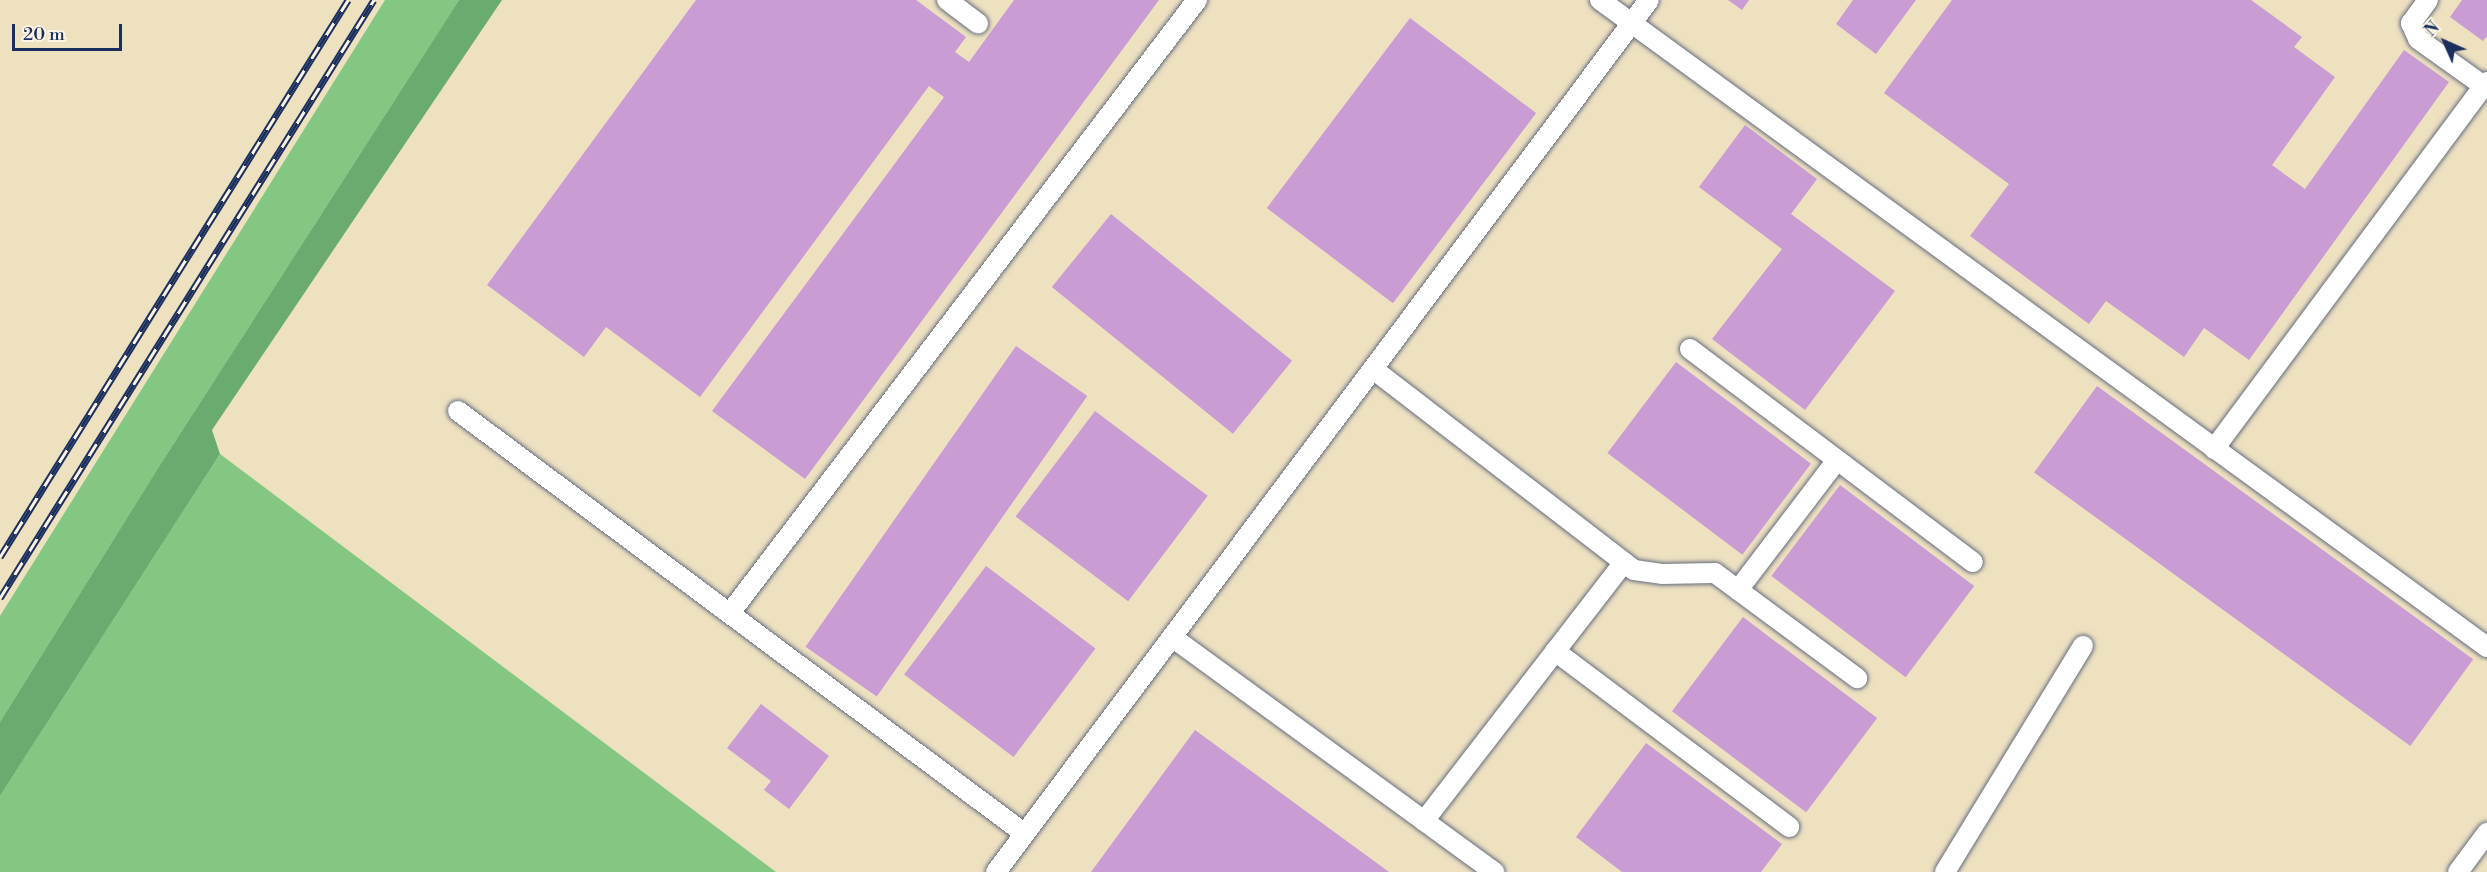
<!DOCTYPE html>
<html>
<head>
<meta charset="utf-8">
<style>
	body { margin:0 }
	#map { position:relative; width:2487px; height:872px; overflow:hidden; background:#eee1c0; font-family:"Libre Bodoni",serif }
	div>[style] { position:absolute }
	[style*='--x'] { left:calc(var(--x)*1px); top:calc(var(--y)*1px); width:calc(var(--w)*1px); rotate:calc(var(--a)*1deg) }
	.green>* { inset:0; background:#83c782 }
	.forest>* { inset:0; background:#6aac70 }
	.building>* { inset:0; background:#c99cd3; transform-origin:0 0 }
	.roads { filter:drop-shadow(0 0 2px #656d80) drop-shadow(0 0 2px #656d80) }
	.service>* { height:20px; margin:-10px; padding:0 10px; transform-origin:10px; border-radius:10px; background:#fff }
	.rail>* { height:7px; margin-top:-3.5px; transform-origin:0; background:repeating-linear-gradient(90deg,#fcf5e5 0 14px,#1b2f5e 0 28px); box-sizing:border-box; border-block:2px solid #1b2f5e }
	span { translate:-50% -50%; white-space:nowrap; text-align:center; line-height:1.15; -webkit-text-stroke:6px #fcf5e5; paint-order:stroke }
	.north { position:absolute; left:2415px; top:12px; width:60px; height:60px; -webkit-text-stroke:4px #fcf5e5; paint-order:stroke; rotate:315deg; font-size:16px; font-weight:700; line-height:24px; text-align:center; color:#1b2f5e }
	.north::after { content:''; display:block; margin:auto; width:21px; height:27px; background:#1b2f5e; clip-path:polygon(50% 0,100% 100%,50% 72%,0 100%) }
	.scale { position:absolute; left:12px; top:24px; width:110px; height:27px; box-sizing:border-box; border:3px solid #1b2f5e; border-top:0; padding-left:8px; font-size:18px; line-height:21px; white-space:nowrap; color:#1b2f5e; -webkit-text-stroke:4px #fcf5e5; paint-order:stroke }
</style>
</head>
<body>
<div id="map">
	<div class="green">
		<i style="clip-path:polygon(385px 0,459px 0,158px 468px,0 722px,0 616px)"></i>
		<i style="clip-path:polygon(220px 454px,776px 872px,0 872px,0 796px)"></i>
	</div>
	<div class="forest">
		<i style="clip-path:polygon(459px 0,502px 0,212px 430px,220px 454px,0 796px,0 722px,158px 468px)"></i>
	</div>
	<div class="building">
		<i style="clip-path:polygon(696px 0,916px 0,966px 37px,955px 52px,969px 62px,1014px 0,1159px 0,805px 479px,712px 411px,944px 97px,929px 86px,700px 397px,606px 327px,584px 357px,487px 285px)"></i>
		<i style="clip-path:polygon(1728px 0,1749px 0,1742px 10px)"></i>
		<i style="clip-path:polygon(1853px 0,1916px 0,1876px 54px,1836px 24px)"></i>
		<i style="clip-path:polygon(1952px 0,2251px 0,2302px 37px,2294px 47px,2335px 77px,2272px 165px,2305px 189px,2404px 50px,2449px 82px,2249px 360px,2204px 328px,2184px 357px,2106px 301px,2089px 324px,1970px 236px,2009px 184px,1884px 93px)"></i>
		<i style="clip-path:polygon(2462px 0,2487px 0,2487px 36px,2483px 41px,2450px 17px)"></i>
		<i style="left:1410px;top:18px;width:158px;height:238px;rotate:37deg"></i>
		<i style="clip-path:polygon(1745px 125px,1817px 179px,1791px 214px,1895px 291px,1805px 410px,1712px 339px,1782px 249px,1699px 187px)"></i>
		<i style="left:1111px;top:214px;width:233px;height:94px;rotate:39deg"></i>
		<i style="left:1016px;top:346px;width:87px;height:367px;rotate:35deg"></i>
		<i style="left:1676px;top:362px;width:169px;height:114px;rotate:37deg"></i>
		<i style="left:2097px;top:386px;width:465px;height:107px;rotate:36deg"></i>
		<i style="left:1095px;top:411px;width:141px;height:132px;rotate:37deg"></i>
		<i style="left:1840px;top:485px;width:168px;height:114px;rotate:37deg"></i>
		<i style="left:986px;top:566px;width:137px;height:136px;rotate:37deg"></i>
		<i style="left:1743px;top:617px;width:168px;height:118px;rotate:37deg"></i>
		<i style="clip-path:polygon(761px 704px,829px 756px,789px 809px,764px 790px,771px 781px,727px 748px)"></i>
		<i style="clip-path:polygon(1195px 730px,1389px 872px,1091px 872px)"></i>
		<i style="clip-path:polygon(1646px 743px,1782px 844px,1761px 872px,1622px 872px,1576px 837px)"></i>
	</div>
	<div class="roads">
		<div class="service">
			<i style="--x:947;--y:0;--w:39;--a:37"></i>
			<i style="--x:1600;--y:0;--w:1098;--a:36.11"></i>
			<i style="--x:2428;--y:0;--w:29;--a:126"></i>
			<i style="--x:2411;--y:23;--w:17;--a:66"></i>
			<i style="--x:2418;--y:39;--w:81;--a:35.5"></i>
			<i style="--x:1690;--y:349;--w:354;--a:37"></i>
			<i style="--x:1373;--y:369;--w:329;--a:37.6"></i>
			<i style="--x:1634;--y:570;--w:28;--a:8"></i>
			<i style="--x:1662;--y:574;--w:53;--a:-1.1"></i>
			<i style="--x:1715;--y:573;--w:177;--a:36.5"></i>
			<i style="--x:458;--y:411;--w:707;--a:36.72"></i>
			<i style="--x:2214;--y:449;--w:457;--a:-53.4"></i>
			<i style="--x:1738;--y:590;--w:163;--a:-52.7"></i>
			<i style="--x:730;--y:613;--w:771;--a:-52.7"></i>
			<i style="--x:1172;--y:637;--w:399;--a:36.1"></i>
			<i style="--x:1555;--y:651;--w:293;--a:36.9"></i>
			<i style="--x:1424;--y:821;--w:327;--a:-52.3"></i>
			<i style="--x:996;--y:872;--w:1089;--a:-53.17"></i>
			<i style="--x:1945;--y:872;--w:265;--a:-58.6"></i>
			<i style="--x:2458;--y:872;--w:49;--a:-53.4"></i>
		</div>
	</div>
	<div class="rail">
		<i style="--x:0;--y:557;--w:657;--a:-58"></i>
		<i style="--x:0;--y:598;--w:705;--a:-57.98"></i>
	</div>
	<div class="north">N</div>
	<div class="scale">20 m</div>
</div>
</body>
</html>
